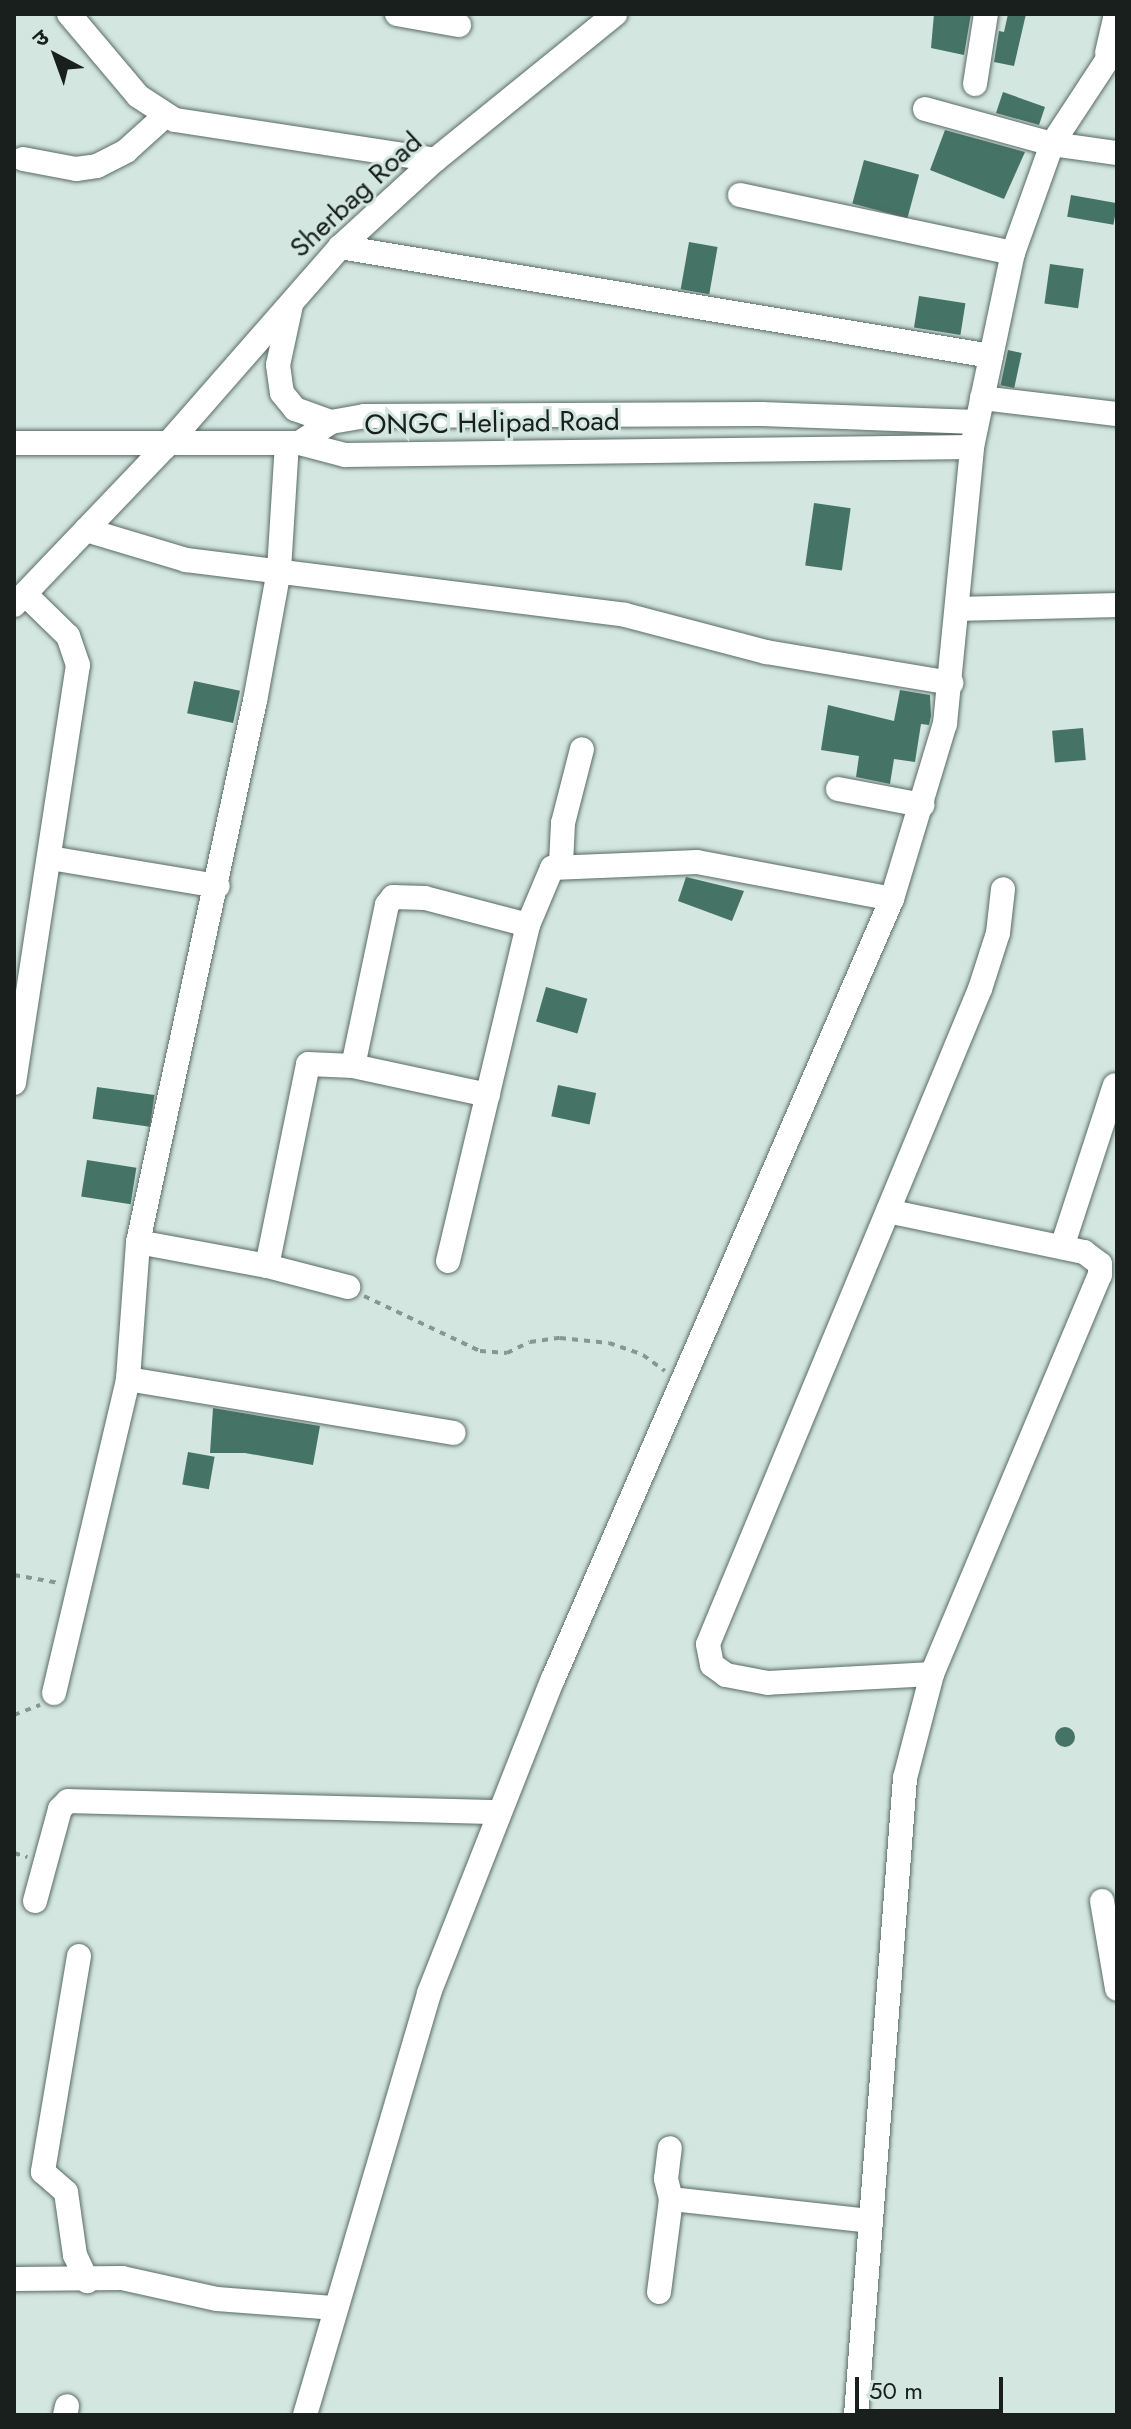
<!DOCTYPE html>
<html>
<head>
<meta charset="utf-8">
<style>
	body { margin:0 }
	#map { position:relative; width:1131px; height:2429px; overflow:hidden; background:#d3e6e0; font-family:Jost,"Noto Sans Devanagari",sans-serif }
	div>[style] { position:absolute }
	[style*='--x'] { left:calc(var(--x)*1px); top:calc(var(--y)*1px); width:calc(var(--w)*1px); rotate:calc(var(--a)*1deg) }
	.building>* { inset:0; background:#457366; transform-origin:0 0 }
	.round { border-radius:50% }
	.path>* { height:4px; margin-top:-2px; transform-origin:0; background:repeating-linear-gradient(90deg,#899793 0 6px,transparent 0 12px) }
	.roads { filter:drop-shadow(0 0 2px #5a6b66) drop-shadow(0 0 2px #5a6b66) }
	.minor>* { height:24px; margin:-12px; padding:0 12px; transform-origin:12px; border-radius:12px; background:#fff }
	span { translate:-50% -50%; white-space:nowrap; text-align:center; line-height:1.15; -webkit-text-stroke:6px #d3e6e0; paint-order:stroke }
	.street-label { font-size:28px; color:#181f1d }
	.frame { position:absolute; inset:0; border:16px solid #181f1d; pointer-events:none }
	.north { position:absolute; left:16px; top:16px; width:80px; height:80px; -webkit-text-stroke:6px #d3e6e0; paint-order:stroke; rotate:319deg; font-size:22px; font-weight:700; line-height:32px; text-align:center; color:#181f1d }
	.north::after { content:''; display:block; margin:auto; width:28px; height:36px; background:#181f1d; clip-path:polygon(50% 0,100% 100%,50% 72%,0 100%) }
	.scale { position:absolute; left:855px; top:2377px; width:148px; height:36px; box-sizing:border-box; border:4px solid #181f1d; border-top:0; padding-left:10px; font-size:24px; line-height:28px; white-space:nowrap; color:#181f1d; -webkit-text-stroke:6px #d3e6e0; paint-order:stroke }
</style>
</head>
<body>
<div id="map">
	<div class="building">
		<i style="clip-path:polygon(934px 14px,971px 14px,964px 55px,931px 48px)"></i>
		<i style="clip-path:polygon(1008px 14px,1026px 14px,1014px 66px,994px 62px,999px 31px,1004px 32px)"></i>
		<i style="clip-path:polygon(1003px 92px,1045px 107px,1039px 125px,996px 113px)"></i>
		<i style="clip-path:polygon(945px 130px,1025px 152px,1004px 199px,930px 170px)"></i>
		<i style="left:864px;top:160px;width:57px;height:45px;rotate:15deg"></i>
		<i style="left:1071px;top:195px;width:47px;height:22px;rotate:10deg"></i>
		<i style="left:689px;top:242px;width:29px;height:48px;rotate:10deg"></i>
		<i style="left:1050px;top:264px;width:34px;height:40px;rotate:8deg"></i>
		<i style="left:919px;top:296px;width:47px;height:32px;rotate:9deg"></i>
		<i style="left:1008px;top:350px;width:14px;height:36px;rotate:12deg"></i>
		<i style="left:814px;top:503px;width:37px;height:63px;rotate:8deg"></i>
		<i style="left:194px;top:681px;width:47px;height:33px;rotate:12deg"></i>
		<i style="clip-path:polygon(900px 690px,930px 695px,931px 716px,929px 725px,921px 724px,915px 762px,894px 759px,890px 784px,856px 777px,859px 756px,821px 750px,828px 705px,894px 721px)"></i>
		<i style="left:1083px;top:728px;width:32px;height:31px;rotate:85deg"></i>
		<i style="clip-path:polygon(686px 877px,744px 891px,732px 921px,678px 901px)"></i>
		<i style="left:546px;top:987px;width:43px;height:36px;rotate:16deg"></i>
		<i style="left:558px;top:1085px;width:39px;height:32px;rotate:12deg"></i>
		<i style="left:97px;top:1087px;width:58px;height:32px;rotate:8deg"></i>
		<i style="left:87px;top:1160px;width:50px;height:37px;rotate:9deg"></i>
		<i style="clip-path:polygon(213px 1408px,320px 1426px,313px 1465px,245px 1453px,210px 1453px)"></i>
		<i style="left:188px;top:1452px;width:27px;height:33px;rotate:10deg"></i>
		<i class="round" style="left:1055px;top:1727px;width:20px;height:20px"></i>
	</div>
	<div class="path">
		<i style="--x:364;--y:1296;--w:128;--a:25.4"></i>
		<i style="--x:480;--y:1351;--w:27;--a:4"></i>
		<i style="--x:507;--y:1353;--w:25;--a:-26"></i>
		<i style="--x:530;--y:1342;--w:30;--a:-8"></i>
		<i style="--x:560;--y:1338;--w:49;--a:5.8"></i>
		<i style="--x:609;--y:1343;--w:36;--a:19"></i>
		<i style="--x:643;--y:1355;--w:27;--a:36"></i>
		<i style="--x:14;--y:1575;--w:46;--a:10.1"></i>
		<i style="--x:14;--y:1715;--w:28;--a:-21"></i>
		<i style="--x:14;--y:1853;--w:14;--a:17"></i>
	</div>
	<div class="roads">
		<div class="minor">
			<i style="--x:69;--y:14;--w:107;--a:49.9"></i>
			<i style="--x:138;--y:96;--w:44;--a:33"></i>
			<i style="--x:175;--y:120;--w:263;--a:8.7"></i>
			<i style="--x:397;--y:14;--w:63;--a:10.1"></i>
			<i style="--x:1107;--y:53;--w:40;--a:-77"></i>
			<i style="--x:975;--y:84;--w:71;--a:-81.1"></i>
			<i style="--x:925;--y:109;--w:132;--a:15.4"></i>
			<i style="--x:1052;--y:144;--w:66;--a:7.9"></i>
			<i style="--x:23;--y:159;--w:54;--a:10.7"></i>
			<i style="--x:76;--y:169;--w:21;--a:-8"></i>
			<i style="--x:97;--y:166;--w:33;--a:-27"></i>
			<i style="--x:126;--y:151;--w:54;--a:-42"></i>
			<i style="--x:740;--y:195;--w:279;--a:12"></i>
			<i style="--x:340;--y:247;--w:660;--a:9.51"></i>
			<i style="--x:291;--y:305;--w:61;--a:102.2"></i>
			<i style="--x:278;--y:365;--w:28;--a:82"></i>
			<i style="--x:282;--y:393;--w:21;--a:51"></i>
			<i style="--x:295;--y:409;--w:38;--a:20"></i>
			<i style="--x:982;--y:398;--w:136;--a:6.8"></i>
			<i style="--x:14;--y:443;--w:285;--a:0"></i>
			<i style="--x:299;--y:443;--w:48;--a:14.6"></i>
			<i style="--x:345;--y:455;--w:627;--a:-0.73"></i>
			<i style="--x:299;--y:443;--w:38;--a:-33"></i>
			<i style="--x:331;--y:422;--w:34;--a:-10"></i>
			<i style="--x:364;--y:416;--w:397;--a:-0.3"></i>
			<i style="--x:761;--y:414;--w:216;--a:2.1"></i>
			<i style="--x:86;--y:530;--w:104;--a:16.7"></i>
			<i style="--x:186;--y:560;--w:442;--a:7.1"></i>
			<i style="--x:625;--y:615;--w:146;--a:14.7"></i>
			<i style="--x:766;--y:652;--w:188;--a:9.5"></i>
			<i style="--x:14;--y:605;--w:219;--a:-46.3"></i>
			<i style="--x:165;--y:447;--w:266;--a:-48.8"></i>
			<i style="--x:340;--y:247;--w:129;--a:-42.5"></i>
			<i style="--x:435;--y:160;--w:232;--a:-39"></i>
			<i style="--x:957;--y:609;--w:160;--a:-1.4"></i>
			<i style="--x:838;--y:789;--w:86;--a:10.8"></i>
			<i style="--x:50;--y:858;--w:170;--a:9.5"></i>
			<i style="--x:561;--y:864;--w:41;--a:-87.2"></i>
			<i style="--x:563;--y:823;--w:76;--a:-75.6"></i>
			<i style="--x:353;--y:1066;--w:165;--a:-78.1"></i>
			<i style="--x:387;--y:905;--w:10;--a:-53"></i>
			<i style="--x:393;--y:897;--w:32;--a:2"></i>
			<i style="--x:425;--y:898;--w:106;--a:14.7"></i>
			<i style="--x:14;--y:1083;--w:423;--a:-81.3"></i>
			<i style="--x:78;--y:665;--w:31;--a:-109"></i>
			<i style="--x:68;--y:636;--w:60;--a:-135.7"></i>
			<i style="--x:138;--y:1242;--w:131;--a:10.5"></i>
			<i style="--x:267;--y:1266;--w:84;--a:14.5"></i>
			<i style="--x:1062;--y:1247;--w:170;--a:-71.9"></i>
			<i style="--x:448;--y:1261;--w:345;--a:-76.6"></i>
			<i style="--x:528;--y:925;--w:62;--a:-67.2"></i>
			<i style="--x:552;--y:868;--w:145;--a:-2.4"></i>
			<i style="--x:697;--y:862;--w:198;--a:10.7"></i>
			<i style="--x:267;--y:1266;--w:206;--a:-78.5"></i>
			<i style="--x:308;--y:1064;--w:45;--a:2.5"></i>
			<i style="--x:353;--y:1066;--w:138;--a:12.1"></i>
			<i style="--x:128;--y:1379;--w:330;--a:9.4"></i>
			<i style="--x:932;--y:1674;--w:164;--a:176.9"></i>
			<i style="--x:768;--y:1683;--w:43;--a:-169.2"></i>
			<i style="--x:726;--y:1675;--w:17;--a:-144"></i>
			<i style="--x:712;--y:1665;--w:21;--a:-101"></i>
			<i style="--x:708;--y:1644;--w:709;--a:-67.45"></i>
			<i style="--x:980;--y:989;--w:59;--a:-72.2"></i>
			<i style="--x:998;--y:933;--w:44;--a:-83.5"></i>
			<i style="--x:54;--y:1693;--w:323;--a:-76.7"></i>
			<i style="--x:128;--y:1379;--w:137;--a:-85.8"></i>
			<i style="--x:138;--y:1242;--w:554;--a:-77.8"></i>
			<i style="--x:255;--y:701;--w:133;--a:-79.6"></i>
			<i style="--x:279;--y:570;--w:126;--a:-86.4"></i>
			<i style="--x:35;--y:1901;--w:95;--a:-74.8"></i>
			<i style="--x:60;--y:1809;--w:11;--a:-45"></i>
			<i style="--x:68;--y:1801;--w:431;--a:1.5"></i>
			<i style="--x:1102;--y:1901;--w:89;--a:80.3"></i>
			<i style="--x:79;--y:1956;--w:219;--a:99.5"></i>
			<i style="--x:43;--y:2172;--w:30;--a:41"></i>
			<i style="--x:66;--y:2192;--w:64;--a:81.9"></i>
			<i style="--x:75;--y:2255;--w:29;--a:65"></i>
			<i style="--x:671;--y:2199;--w:201;--a:6.3"></i>
			<i style="--x:14;--y:2279;--w:108;--a:-0.5"></i>
			<i style="--x:122;--y:2278;--w:97;--a:12.5"></i>
			<i style="--x:217;--y:2299;--w:116;--a:4.4"></i>
			<i style="--x:659;--y:2292;--w:94;--a:-82.6"></i>
			<i style="--x:671;--y:2199;--w:21;--a:-104"></i>
			<i style="--x:666;--y:2179;--w:31;--a:-83"></i>
			<i style="--x:65;--y:2415;--w:9;--a:-77"></i>
			<i style="--x:305;--y:2415;--w:440;--a:-73.6"></i>
			<i style="--x:429;--y:1993;--w:338;--a:-68.5"></i>
			<i style="--x:553;--y:1679;--w:850;--a:-66.51"></i>
			<i style="--x:892;--y:899;--w:183;--a:-73.2"></i>
			<i style="--x:945;--y:724;--w:278;--a:-84.4"></i>
			<i style="--x:972;--y:447;--w:198;--a:-78.1"></i>
			<i style="--x:1013;--y:253;--w:116;--a:-70.3"></i>
			<i style="--x:1052;--y:144;--w:118;--a:-56.7"></i>
			<i style="--x:856;--y:2415;--w:639;--a:-85.6"></i>
			<i style="--x:905;--y:1778;--w:107;--a:-75.4"></i>
			<i style="--x:932;--y:1674;--w:433;--a:-67.2"></i>
			<i style="--x:1100;--y:1275;--w:11;--a:-90"></i>
			<i style="--x:1100;--y:1264;--w:20;--a:-143"></i>
			<i style="--x:1084;--y:1252;--w:200;--a:-168.2"></i>
		</div>
	</div>
	<div class="street-label">
		<span style="left:356px;top:195px;rotate:-43deg">Sherbag Road</span>
		<span style="left:492px;top:423px;rotate:-1deg">ONGC Helipad Road</span>
	</div>
	<div class="frame"></div>
	<div class="north">उ</div>
	<div class="scale">50 m</div>
</div>
</body>
</html>
